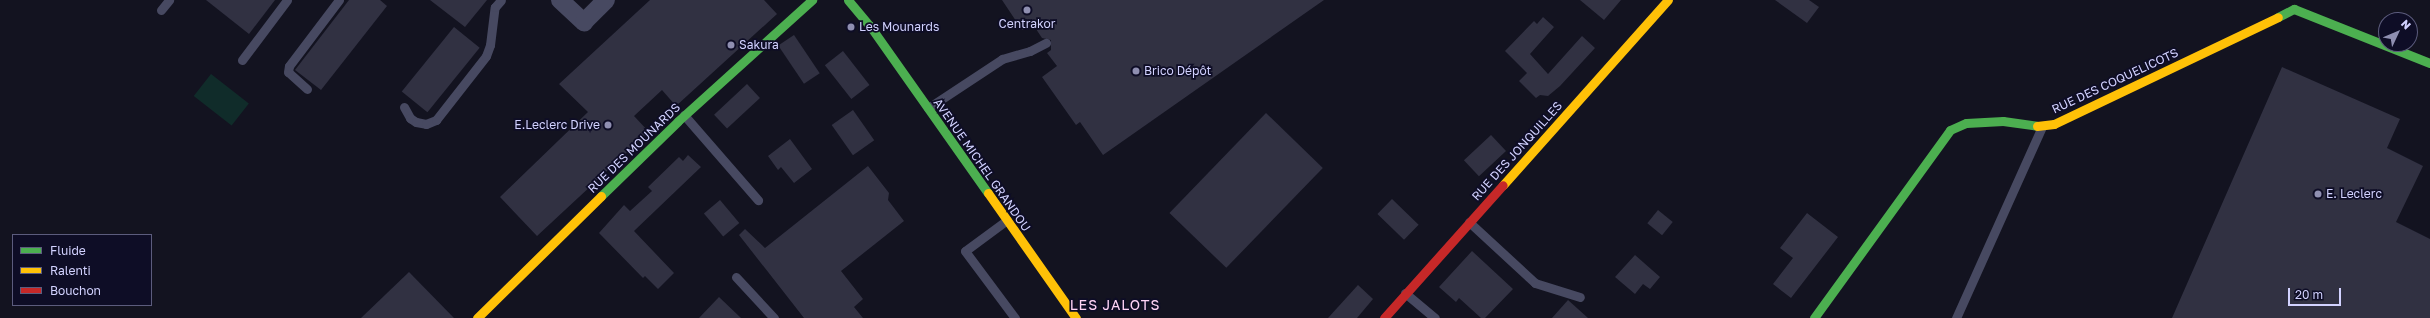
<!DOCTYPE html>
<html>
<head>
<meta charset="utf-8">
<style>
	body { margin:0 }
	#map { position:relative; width:2430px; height:318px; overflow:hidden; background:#131320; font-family:"Golos Text",sans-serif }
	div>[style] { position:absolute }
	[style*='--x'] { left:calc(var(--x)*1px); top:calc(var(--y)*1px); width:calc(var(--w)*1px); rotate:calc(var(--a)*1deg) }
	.green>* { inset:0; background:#102c2a; transform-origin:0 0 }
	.building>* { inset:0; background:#313142; transform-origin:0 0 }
	.lane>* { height:9px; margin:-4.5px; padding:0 4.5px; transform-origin:4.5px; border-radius:4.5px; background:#474961 }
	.street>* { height:18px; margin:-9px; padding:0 9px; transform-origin:9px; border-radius:9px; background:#474961 }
	.fast>* { height:9px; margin:-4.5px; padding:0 4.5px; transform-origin:4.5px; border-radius:4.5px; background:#4caf50 }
	.slow>* { height:9px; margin:-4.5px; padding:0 4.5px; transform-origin:4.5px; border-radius:4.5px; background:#ffc107 }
	.jam>* { height:9px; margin:-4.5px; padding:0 4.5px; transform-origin:4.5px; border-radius:4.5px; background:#c62828 }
	.dots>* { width:11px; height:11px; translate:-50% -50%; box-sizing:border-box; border:2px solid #0e0d26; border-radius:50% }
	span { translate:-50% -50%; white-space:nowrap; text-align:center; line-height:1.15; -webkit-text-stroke:3.5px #0e0d26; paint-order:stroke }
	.poi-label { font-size:12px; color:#d2d2ff }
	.left { translate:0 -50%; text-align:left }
	.right { translate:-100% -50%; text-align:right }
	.street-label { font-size:12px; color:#d2d2ff }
	.quarter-label { font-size:14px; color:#ffd4f5; letter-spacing:1px }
	.legend { position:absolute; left:12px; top:234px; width:140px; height:72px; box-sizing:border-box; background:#0e0d26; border:1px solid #5c5c7d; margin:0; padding:5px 7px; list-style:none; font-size:12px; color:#d2d2ff }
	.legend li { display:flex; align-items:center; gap:8px; height:20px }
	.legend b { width:20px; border:1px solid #5c5c7d }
	.north { position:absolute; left:2378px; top:12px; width:40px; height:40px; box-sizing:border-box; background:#0e0d26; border:1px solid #5c5c7d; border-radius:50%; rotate:46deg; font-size:11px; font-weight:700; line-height:16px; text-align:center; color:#d2d2ff }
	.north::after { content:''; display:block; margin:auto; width:14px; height:18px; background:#8f8fb1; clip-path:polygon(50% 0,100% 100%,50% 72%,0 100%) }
	.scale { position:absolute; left:2288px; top:288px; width:53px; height:18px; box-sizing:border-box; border:2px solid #d2d2ff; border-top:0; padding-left:5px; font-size:12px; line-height:14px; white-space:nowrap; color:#d2d2ff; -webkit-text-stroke:3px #0e0d26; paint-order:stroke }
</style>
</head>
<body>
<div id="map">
	<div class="green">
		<i style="left:211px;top:74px;width:48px;height:28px;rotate:38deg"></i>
	</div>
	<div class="building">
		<i style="clip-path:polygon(206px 0,275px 0,249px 34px)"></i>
		<i style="clip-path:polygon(349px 0,380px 0,387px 6px,321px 90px,295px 70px)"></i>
		<i style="clip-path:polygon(430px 0,487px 0,465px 27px)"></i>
		<i style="clip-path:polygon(650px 0,764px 0,777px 14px,676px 106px,662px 90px,634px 116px,649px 132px,537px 236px,500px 197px,588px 112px,559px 84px)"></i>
		<i style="clip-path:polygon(1002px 0,1324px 0,1103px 155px,1080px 122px,1076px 125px,1042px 77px,1057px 66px,1047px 53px,1051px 50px,1051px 40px,1042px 38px,1032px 23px,1022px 30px)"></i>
		<i style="clip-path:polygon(1580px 0,1621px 0,1604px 20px)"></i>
		<i style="clip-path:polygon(1775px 0,1809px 0,1819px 7px,1807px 23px)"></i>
		<i style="clip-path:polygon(1543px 17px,1554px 27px,1530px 54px,1548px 74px,1582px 36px,1595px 48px,1560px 86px,1548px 96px,1540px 95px,1536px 98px,1519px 81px,1527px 73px,1505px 51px,1534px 21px,1537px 24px)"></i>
		<i style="left:454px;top:27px;width:33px;height:83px;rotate:39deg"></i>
		<i style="left:794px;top:35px;width:46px;height:19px;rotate:56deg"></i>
		<i style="left:843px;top:51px;width:43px;height:23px;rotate:52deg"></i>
		<i style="clip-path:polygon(2282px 67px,2400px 119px,2387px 148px,2423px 166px,2396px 222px,2430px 239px,2430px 318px,2172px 318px)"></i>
		<i style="left:747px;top:84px;width:19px;height:45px;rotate:47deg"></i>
		<i style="left:853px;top:110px;width:37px;height:26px;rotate:55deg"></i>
		<i style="left:1266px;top:113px;width:79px;height:139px;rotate:44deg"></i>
		<i style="left:1491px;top:135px;width:22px;height:37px;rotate:47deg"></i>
		<i style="clip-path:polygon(790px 139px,812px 169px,794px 183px,781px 167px,778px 170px,768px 156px)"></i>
		<i style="clip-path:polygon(688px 155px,701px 167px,634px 231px,674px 273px,658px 289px,645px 276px,643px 278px,599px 233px,624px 205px,630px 211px,652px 191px,648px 187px,679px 157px,683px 161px)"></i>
		<i style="clip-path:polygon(868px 166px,889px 193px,888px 200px,904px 221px,841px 271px,863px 299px,854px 307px,863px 318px,804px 318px,739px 235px,745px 229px,765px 248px)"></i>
		<i style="left:1392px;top:199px;width:37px;height:21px;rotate:44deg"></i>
		<i style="left:720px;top:200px;width:30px;height:21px;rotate:50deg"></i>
		<i style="left:1658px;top:210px;width:19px;height:17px;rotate:39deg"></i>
		<i style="clip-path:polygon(1807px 213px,1838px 237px,1791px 298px,1773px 284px,1793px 258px,1780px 248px)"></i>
		<i style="clip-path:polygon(1472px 251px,1513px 289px,1485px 318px,1481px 318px,1459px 298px,1456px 302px,1439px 287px)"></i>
		<i style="clip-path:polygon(1635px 255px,1660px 277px,1650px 289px,1643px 284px,1635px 294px,1615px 277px)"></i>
		<i style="clip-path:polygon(409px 272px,454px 318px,361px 318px)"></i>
		<i style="clip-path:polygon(1358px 285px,1373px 299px,1357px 318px,1328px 318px)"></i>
		<i style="clip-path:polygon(719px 297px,741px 318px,699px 318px)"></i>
		<i style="clip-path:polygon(1568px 300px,1588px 318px,1552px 318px)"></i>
	</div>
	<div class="lane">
		<i style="--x:161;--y:10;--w:13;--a:-51"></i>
		<i style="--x:242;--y:60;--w:75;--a:-53.1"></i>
		<i style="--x:307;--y:89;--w:25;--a:-138"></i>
		<i style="--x:288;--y:72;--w:6;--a:-81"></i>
		<i style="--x:289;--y:66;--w:83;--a:-52.9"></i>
		<i style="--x:404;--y:107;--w:13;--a:61"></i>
		<i style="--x:410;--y:118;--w:7;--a:34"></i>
		<i style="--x:416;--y:122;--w:10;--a:11"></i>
		<i style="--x:426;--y:124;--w:11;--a:-22"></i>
		<i style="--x:436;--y:120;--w:81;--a:-52"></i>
		<i style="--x:486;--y:56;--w:12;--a:-70"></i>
		<i style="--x:490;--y:45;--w:38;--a:-83"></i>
		<i style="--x:495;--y:7;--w:9;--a:-49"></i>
		<i style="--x:928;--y:108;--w:89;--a:-33.5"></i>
		<i style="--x:1002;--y:59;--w:29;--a:-16"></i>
		<i style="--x:1030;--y:51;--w:18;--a:-27"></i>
		<i style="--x:684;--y:115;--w:113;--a:49"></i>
		<i style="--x:1007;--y:220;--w:52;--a:143.6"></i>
		<i style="--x:965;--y:251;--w:84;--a:53.3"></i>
		<i style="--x:1469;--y:222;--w:90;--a:42.7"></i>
		<i style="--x:1535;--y:283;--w:47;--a:17.3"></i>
		<i style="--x:736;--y:277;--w:56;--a:47.2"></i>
		<i style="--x:1405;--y:293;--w:39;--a:40"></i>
		<i style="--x:1956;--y:318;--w:209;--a:-65.8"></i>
	</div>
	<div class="street">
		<i style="--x:560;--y:0;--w:33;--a:43"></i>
		<i style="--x:584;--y:22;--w:31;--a:-45"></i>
	</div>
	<div class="fast">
		<i style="--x:848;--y:0;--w:34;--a:50"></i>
		<i style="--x:870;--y:26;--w:204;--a:54.8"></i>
		<i style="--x:2278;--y:17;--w:18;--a:-27"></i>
		<i style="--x:2294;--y:9;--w:146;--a:21.7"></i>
		<i style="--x:601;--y:196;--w:107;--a:-44.2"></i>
		<i style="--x:678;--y:121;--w:181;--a:-42.1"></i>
		<i style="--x:1814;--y:318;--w:232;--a:-54.1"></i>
		<i style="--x:1950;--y:130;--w:17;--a:-24"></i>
		<i style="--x:1966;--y:123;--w:37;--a:-3"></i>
		<i style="--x:2003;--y:121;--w:34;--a:8"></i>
	</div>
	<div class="slow">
		<i style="--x:2037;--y:126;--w:17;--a:-7"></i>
		<i style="--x:2054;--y:124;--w:248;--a:-25.5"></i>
		<i style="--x:1503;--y:185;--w:248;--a:-48.3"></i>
		<i style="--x:988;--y:193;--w:153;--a:54.9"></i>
		<i style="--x:477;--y:318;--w:174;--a:-44.5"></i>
	</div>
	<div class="jam">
		<i style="--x:1384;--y:318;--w:178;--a:-48.2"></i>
	</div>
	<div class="dots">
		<i style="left:1027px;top:10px;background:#8f8fb1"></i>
		<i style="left:851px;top:27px;background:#8f8fb1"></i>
		<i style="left:731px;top:45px;background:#8f8fb1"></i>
		<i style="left:1136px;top:71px;background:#8f8fb1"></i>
		<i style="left:608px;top:125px;background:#8f8fb1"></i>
		<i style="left:2318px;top:194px;background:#8f8fb1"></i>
	</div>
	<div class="poi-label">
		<span style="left:1027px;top:24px">Centrakor</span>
		<span class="left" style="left:859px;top:27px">Les Mounards</span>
		<span class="left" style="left:739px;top:45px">Sakura</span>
		<span class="left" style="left:1144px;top:71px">Brico Dépôt</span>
		<span class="right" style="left:600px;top:125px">E.Leclerc Drive</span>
		<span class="left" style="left:2326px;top:194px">E. Leclerc</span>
	</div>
	<div class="street-label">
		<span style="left:2115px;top:81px;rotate:-25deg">RUE DES COQUELICOTS</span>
		<span style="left:634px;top:148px;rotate:-44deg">RUE DES MOUNARDS</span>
		<span style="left:1517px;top:151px;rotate:-48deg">RUE DES JONQUILLES</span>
		<span style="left:982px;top:165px;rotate:55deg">AVENUE MICHEL GRANDOU</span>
	</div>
	<div class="quarter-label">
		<span style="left:1115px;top:305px">LES JALOTS</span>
	</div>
	<ul class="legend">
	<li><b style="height:5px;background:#4caf50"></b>Fluide</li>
	<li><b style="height:5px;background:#ffc107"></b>Ralenti</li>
	<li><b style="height:5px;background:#c62828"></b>Bouchon</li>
	</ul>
	<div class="north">N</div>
	<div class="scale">20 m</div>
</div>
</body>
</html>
